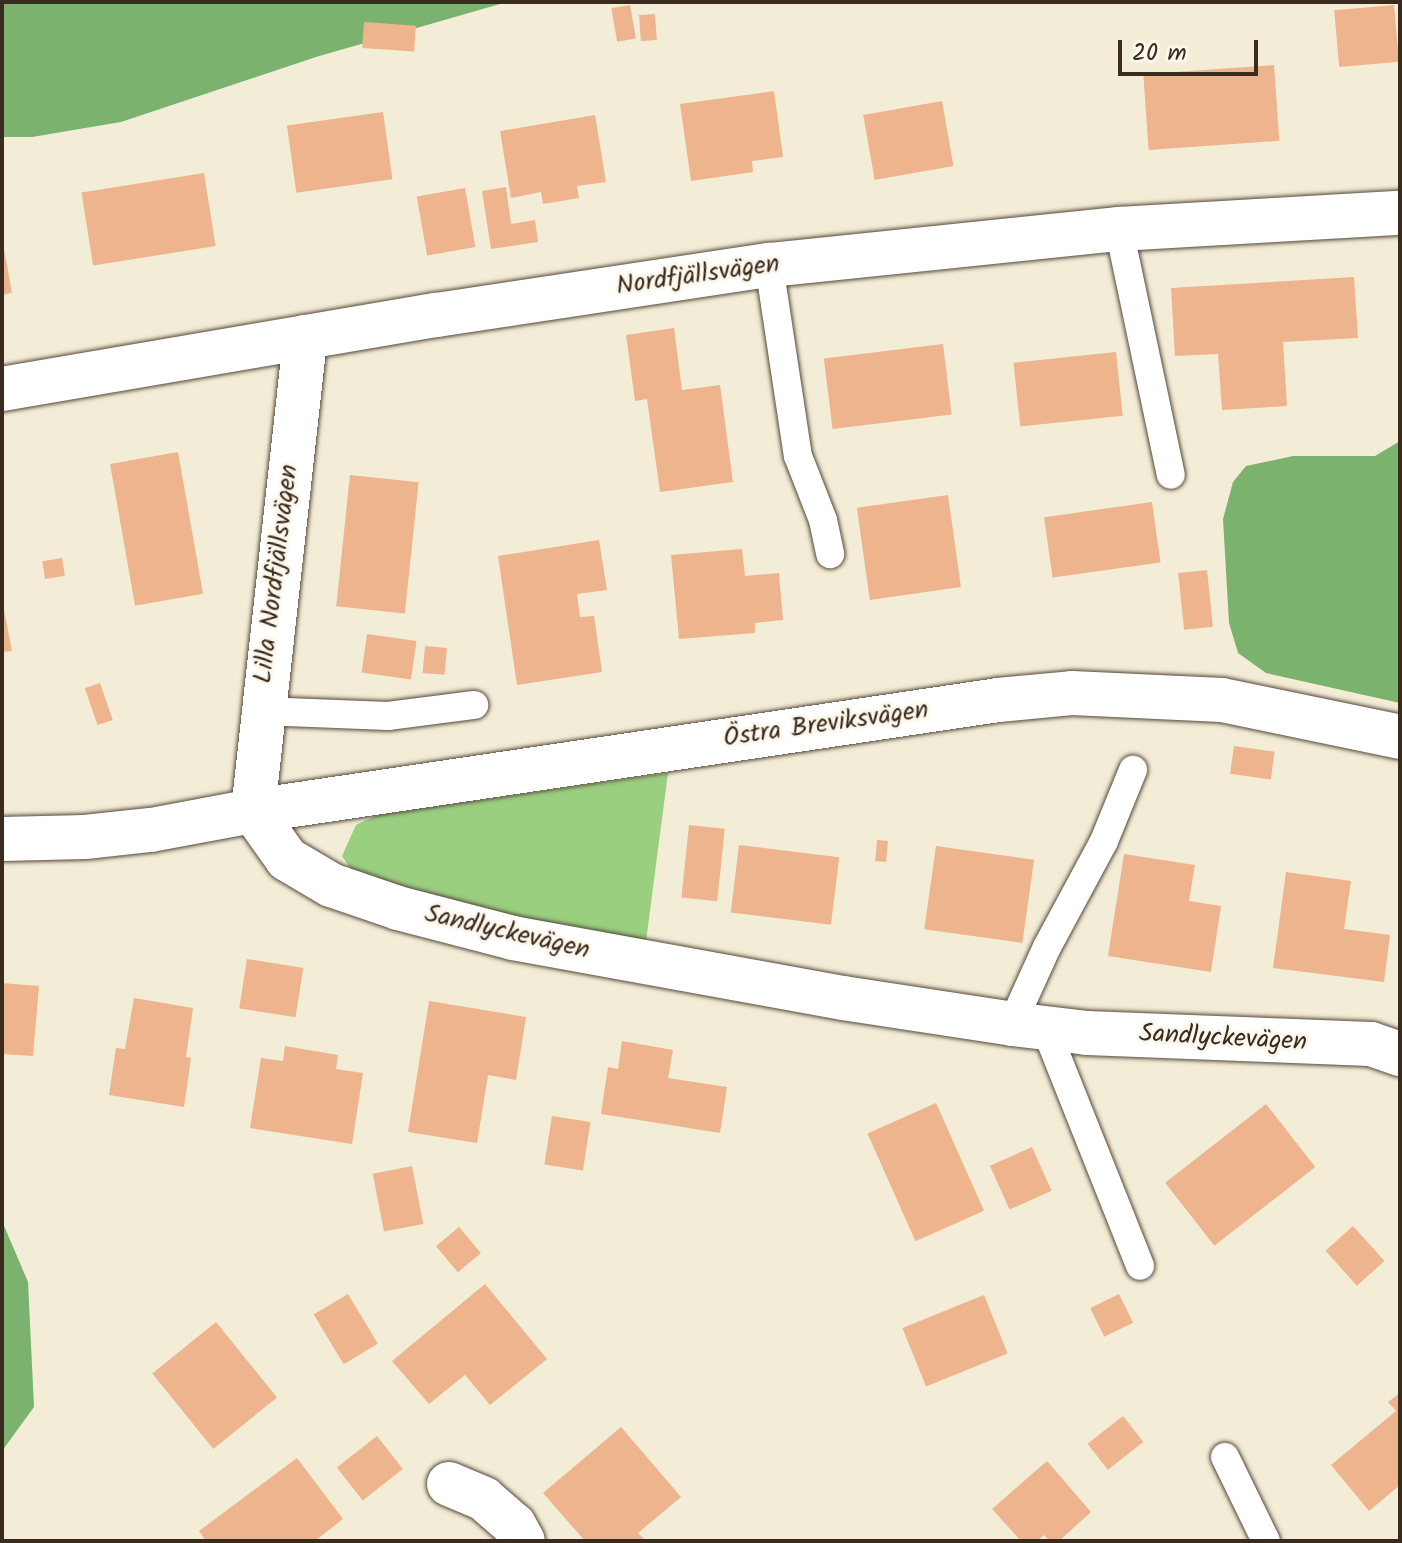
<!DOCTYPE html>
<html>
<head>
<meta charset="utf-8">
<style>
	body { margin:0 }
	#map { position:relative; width:1402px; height:1543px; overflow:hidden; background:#f3edd7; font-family:Kalam,sans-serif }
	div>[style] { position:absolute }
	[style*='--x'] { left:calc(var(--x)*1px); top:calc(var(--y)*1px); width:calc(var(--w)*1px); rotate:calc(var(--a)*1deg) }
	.green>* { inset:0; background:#9acf80 }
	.forest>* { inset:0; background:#7bb26e }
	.building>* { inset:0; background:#eeb48d; transform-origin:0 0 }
	.roads { filter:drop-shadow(0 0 2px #57473a) drop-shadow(0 0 2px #57473a) }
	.service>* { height:28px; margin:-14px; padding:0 14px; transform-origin:14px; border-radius:14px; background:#fff }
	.minor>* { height:44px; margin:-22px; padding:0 22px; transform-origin:22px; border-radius:22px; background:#fff }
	span { translate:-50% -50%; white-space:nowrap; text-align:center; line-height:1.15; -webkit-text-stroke:6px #fbf7ec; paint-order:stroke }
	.street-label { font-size:26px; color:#3b2a1e }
	.frame { position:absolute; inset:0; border:4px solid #3b2a1e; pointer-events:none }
	.scale { position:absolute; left:1118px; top:40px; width:140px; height:36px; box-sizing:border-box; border:4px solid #3b2a1e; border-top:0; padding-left:10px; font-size:24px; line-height:28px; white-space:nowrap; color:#3b2a1e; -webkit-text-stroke:6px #fbf7ec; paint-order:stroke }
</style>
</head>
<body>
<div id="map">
	<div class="green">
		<i style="clip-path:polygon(668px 773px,645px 949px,466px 911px,353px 872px,342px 856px,356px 825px,377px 815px)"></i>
	</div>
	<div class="forest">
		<i style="clip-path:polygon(2px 2px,507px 2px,316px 57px,121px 122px,32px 137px,2px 137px)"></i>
		<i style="clip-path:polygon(1400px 441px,1400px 703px,1266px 673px,1238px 653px,1229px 623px,1223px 519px,1233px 482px,1246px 466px,1293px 456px,1375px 456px)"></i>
		<i style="clip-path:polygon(2px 1221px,28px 1282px,34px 1407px,2px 1451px)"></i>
	</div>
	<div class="building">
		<i style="left:630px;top:5px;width:34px;height:19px;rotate:80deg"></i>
		<i style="left:1394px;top:5px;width:57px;height:60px;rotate:85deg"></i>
		<i style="left:655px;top:14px;width:26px;height:16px;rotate:86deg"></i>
		<i style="left:364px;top:22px;width:52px;height:26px;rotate:4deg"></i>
		<i style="left:1274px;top:65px;width:76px;height:131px;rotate:86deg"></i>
		<i style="clip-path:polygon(774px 91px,783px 157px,752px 161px,753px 172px,691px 181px,680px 104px)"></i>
		<i style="left:942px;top:101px;width:66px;height:80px;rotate:80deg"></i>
		<i style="left:383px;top:112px;width:68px;height:97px;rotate:82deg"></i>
		<i style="clip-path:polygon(595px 115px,606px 182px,577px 186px,579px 198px,543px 204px,541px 192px,511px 198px,500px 131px)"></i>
		<i style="left:204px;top:173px;width:74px;height:124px;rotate:81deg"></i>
		<i style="clip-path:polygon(506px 187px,511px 224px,535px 220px,538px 242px,491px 249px,482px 191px)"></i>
		<i style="left:465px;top:188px;width:60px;height:49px;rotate:80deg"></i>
		<i style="clip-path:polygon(2px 238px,12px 293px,2px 295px)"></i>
		<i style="clip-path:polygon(1354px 277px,1358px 338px,1283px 342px,1287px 406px,1222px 410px,1218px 354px,1175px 356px,1171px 288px)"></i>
		<i style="clip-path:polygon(674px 328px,682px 390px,720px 385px,733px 482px,660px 492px,647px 399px,635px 401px,626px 335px)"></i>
		<i style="left:943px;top:344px;width:71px;height:120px;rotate:83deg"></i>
		<i style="left:1116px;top:352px;width:64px;height:103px;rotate:84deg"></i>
		<i style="left:178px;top:452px;width:144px;height:69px;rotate:80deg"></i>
		<i style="left:350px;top:475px;width:69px;height:132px;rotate:6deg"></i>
		<i style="left:948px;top:495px;width:93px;height:92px;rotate:82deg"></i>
		<i style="left:1152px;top:502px;width:61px;height:109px;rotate:82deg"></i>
		<i style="clip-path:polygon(599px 540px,607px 590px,577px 594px,580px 617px,594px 616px,602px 672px,517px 685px,498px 556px)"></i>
		<i style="clip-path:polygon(742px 549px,745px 576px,779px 573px,783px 620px,755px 623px,755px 633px,679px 639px,671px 555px)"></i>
		<i style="left:62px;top:558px;width:18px;height:20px;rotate:81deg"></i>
		<i style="left:1207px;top:570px;width:57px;height:29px;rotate:84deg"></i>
		<i style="clip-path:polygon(2px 600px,12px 651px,2px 652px)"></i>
		<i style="left:367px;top:634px;width:50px;height:39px;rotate:8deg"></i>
		<i style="left:425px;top:646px;width:22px;height:27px;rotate:5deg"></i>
		<i style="left:100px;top:683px;width:39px;height:16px;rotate:71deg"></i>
		<i style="left:1234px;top:746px;width:41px;height:28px;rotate:8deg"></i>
		<i style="left:689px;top:825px;width:36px;height:73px;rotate:6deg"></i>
		<i style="left:877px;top:840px;width:11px;height:21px;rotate:5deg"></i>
		<i style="left:739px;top:845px;width:101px;height:68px;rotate:7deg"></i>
		<i style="left:936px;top:846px;width:99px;height:84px;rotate:8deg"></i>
		<i style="clip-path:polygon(1124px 854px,1195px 865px,1189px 901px,1221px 906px,1211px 972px,1108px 956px)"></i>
		<i style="clip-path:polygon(1286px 872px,1351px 881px,1344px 929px,1390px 935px,1384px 982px,1273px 968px)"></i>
		<i style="left:247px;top:959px;width:57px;height:50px;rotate:9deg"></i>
		<i style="clip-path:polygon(2px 983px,39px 986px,33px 1056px,2px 1054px)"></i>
		<i style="clip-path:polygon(134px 998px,193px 1008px,186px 1057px,191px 1058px,184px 1107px,109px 1095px,116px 1048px,125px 1049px)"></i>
		<i style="clip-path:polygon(429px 1001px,526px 1017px,516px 1080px,488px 1075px,477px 1143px,408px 1132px)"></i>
		<i style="clip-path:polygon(622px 1041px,673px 1050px,668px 1078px,727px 1087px,720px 1133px,601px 1114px,608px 1067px,618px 1069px)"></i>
		<i style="clip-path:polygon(285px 1046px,338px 1055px,336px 1069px,363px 1073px,352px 1144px,250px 1128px,261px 1058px,283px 1061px)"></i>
		<i style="left:936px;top:1103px;width:118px;height:75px;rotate:66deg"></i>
		<i style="left:1266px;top:1104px;width:80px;height:128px;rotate:52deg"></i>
		<i style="left:552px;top:1116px;width:39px;height:49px;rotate:9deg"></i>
		<i style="left:1032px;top:1147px;width:48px;height:46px;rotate:66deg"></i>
		<i style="left:412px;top:1166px;width:59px;height:40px;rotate:79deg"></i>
		<i style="left:1353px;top:1226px;width:47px;height:37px;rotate:48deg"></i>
		<i style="left:459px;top:1227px;width:34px;height:30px;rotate:50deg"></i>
		<i style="clip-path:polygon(485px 1284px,547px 1359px,490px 1405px,465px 1375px,429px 1404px,392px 1361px)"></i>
		<i style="left:348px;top:1294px;width:58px;height:40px;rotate:59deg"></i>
		<i style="left:1119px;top:1294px;width:32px;height:32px;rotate:64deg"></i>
		<i style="left:984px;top:1295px;width:63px;height:88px;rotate:68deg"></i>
		<i style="left:216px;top:1322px;width:97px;height:82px;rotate:51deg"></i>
		<i style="clip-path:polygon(1400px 1393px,1400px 1485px,1369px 1511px,1331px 1465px,1396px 1411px,1388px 1402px)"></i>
		<i style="left:1123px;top:1416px;width:33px;height:45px;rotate:52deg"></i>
		<i style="clip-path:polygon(621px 1427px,681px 1497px,638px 1533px,646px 1541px,585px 1541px,543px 1493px)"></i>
		<i style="left:377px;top:1436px;width:42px;height:51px;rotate:52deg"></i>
		<i style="clip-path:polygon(297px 1458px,343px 1519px,315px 1541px,206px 1541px,199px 1531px)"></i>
		<i style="clip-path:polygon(1047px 1461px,1091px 1512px,1059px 1541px,1050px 1541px,1044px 1535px,1037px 1541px,1021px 1541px,992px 1509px)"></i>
	</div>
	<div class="roads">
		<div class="service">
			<i style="--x:1119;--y:229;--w:251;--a:78.1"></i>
			<i style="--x:769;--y:265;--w:193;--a:81.4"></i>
			<i style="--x:798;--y:456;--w:69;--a:68.7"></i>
			<i style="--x:823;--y:520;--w:35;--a:78"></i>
			<i style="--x:261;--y:711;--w:127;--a:2.3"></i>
			<i style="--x:388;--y:716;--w:87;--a:-7.3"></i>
			<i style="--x:1012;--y:1024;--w:85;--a:-65.6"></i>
			<i style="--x:1047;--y:947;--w:120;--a:-61.7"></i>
			<i style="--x:1104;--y:841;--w:77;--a:-67.8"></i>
			<i style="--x:1045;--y:1027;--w:257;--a:68.3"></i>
			<i style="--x:1225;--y:1457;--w:93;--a:64"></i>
		</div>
		<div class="minor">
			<i style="--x:2;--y:389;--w:441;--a:-9.7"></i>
			<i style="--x:437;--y:315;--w:336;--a:-8.6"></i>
			<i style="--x:769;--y:265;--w:352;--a:-5.9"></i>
			<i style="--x:1119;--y:229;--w:281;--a:-3.3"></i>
			<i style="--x:253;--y:811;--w:59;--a:54.7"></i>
			<i style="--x:287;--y:859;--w:51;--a:30.6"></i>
			<i style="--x:331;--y:885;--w:71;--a:18.9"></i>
			<i style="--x:398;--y:908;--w:119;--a:14.6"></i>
			<i style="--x:513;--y:938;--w:335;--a:10.3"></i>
			<i style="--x:843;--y:998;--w:171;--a:8.7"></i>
			<i style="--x:1012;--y:1024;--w:76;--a:6.8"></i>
			<i style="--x:1087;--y:1033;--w:284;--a:2.2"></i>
			<i style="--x:1371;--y:1044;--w:31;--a:19"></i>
			<i style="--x:253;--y:811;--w:477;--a:-83.7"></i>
			<i style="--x:2;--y:839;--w:83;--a:-1.4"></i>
			<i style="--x:85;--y:837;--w:66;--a:-6.1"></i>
			<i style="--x:151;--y:830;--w:104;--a:-10.6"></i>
			<i style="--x:253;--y:811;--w:753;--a:-8.47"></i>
			<i style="--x:998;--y:700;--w:74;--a:-5.4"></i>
			<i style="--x:1072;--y:693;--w:150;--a:2.7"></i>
			<i style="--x:1222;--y:700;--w:182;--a:11.7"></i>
			<i style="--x:449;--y:1484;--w:38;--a:23"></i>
			<i style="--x:484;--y:1499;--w:40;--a:41"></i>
			<i style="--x:514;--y:1525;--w:18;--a:61"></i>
		</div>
	</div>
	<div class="street-label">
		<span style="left:698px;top:276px;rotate:-8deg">Nordfjällsvägen</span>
		<span style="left:277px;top:574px;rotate:-83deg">Lilla Nordfjällsvägen</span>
		<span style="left:826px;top:725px;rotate:-8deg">Östra Breviksvägen</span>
		<span style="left:507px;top:933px;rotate:13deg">Sandlyckevägen</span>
		<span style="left:1223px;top:1039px;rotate:3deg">Sandlyckevägen</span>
	</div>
	<div class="frame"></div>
	<div class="scale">20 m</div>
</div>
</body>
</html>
